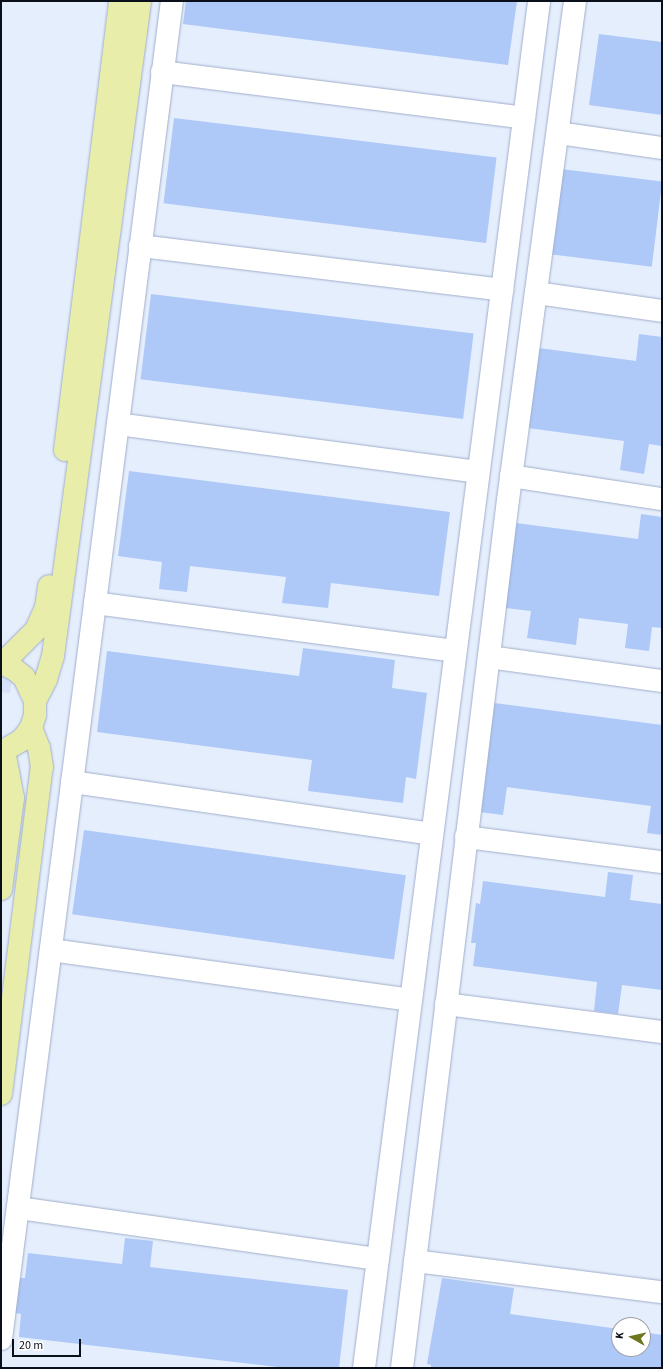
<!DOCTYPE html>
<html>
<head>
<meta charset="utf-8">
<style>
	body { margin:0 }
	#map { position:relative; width:663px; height:1369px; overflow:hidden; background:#f2f6fc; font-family:"Source Sans 3",sans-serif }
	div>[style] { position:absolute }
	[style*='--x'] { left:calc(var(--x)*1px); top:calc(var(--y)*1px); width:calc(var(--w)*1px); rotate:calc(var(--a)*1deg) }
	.built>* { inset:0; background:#e5eefc }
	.green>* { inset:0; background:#d6e2f9 }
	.building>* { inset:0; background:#aec8f8; transform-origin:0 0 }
	.roads { filter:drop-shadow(0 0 1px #9faecb) drop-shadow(0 0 1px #9faecb) }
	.minor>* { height:22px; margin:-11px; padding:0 11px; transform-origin:11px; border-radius:11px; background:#fff }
	.major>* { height:22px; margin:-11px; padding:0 11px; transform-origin:11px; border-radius:11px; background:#e8edaa }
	span { translate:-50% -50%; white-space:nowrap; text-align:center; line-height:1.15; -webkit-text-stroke:4px #fff; paint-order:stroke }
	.frame { position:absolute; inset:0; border:2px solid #0a1019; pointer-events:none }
	.north { position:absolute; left:611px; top:1317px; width:40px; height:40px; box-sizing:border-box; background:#fff; border:1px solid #9d9fa3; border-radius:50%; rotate:278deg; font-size:11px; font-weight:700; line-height:16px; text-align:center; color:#0a1019 }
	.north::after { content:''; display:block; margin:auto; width:14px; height:18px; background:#70761e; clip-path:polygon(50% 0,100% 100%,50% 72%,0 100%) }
	.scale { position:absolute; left:12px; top:1339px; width:69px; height:18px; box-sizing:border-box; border:2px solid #0a1019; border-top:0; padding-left:5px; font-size:12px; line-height:14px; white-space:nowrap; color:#0a1019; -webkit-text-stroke:3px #fff; paint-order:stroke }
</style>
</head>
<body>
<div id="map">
	<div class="built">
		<i style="clip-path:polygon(evenodd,1px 1px,662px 1px,662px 1368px,1px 1368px,1px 1px,619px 1325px,643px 1325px,643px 1349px,619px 1349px,619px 1325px)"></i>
	</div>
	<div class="green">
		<i style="clip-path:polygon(1px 677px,12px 679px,10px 693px,1px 692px)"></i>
	</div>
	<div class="building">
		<i style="clip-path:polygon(186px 1px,517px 1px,508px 65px,183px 24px)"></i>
		<i style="clip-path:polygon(599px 34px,662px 42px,662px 115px,589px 105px)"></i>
		<i style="left:174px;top:118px;width:325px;height:86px;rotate:7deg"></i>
		<i style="left:561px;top:169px;width:102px;height:86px;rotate:7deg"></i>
		<i style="left:151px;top:294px;width:325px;height:86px;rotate:7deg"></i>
		<i style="clip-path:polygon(639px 334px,662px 337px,662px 446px,649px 444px,644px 474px,620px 470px,624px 441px,528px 428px,539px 348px,636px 361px)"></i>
		<i style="clip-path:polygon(129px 471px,450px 512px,439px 596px,331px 583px,328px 608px,282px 603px,286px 577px,190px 566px,187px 592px,159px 589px,162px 562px,118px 556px)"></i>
		<i style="clip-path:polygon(641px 514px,662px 517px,662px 628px,652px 627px,649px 651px,625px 648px,628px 624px,579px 618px,576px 645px,527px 638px,531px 611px,505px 608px,516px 523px,638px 539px)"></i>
		<i style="clip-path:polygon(303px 648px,395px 660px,392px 688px,427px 693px,416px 779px,406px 777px,403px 803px,308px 791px,312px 760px,97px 732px,107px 651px,299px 676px)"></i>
		<i style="clip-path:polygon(494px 703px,662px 725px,662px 835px,647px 833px,651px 806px,507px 787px,503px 815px,479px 812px)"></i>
		<i style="left:84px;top:830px;width:325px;height:85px;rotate:8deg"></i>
		<i style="clip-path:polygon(608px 872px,633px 875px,630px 900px,662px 904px,662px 990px,622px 985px,618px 1014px,594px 1011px,597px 982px,473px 966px,476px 943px,471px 943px,476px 903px,480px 904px,483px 881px,605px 897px)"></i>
		<i style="clip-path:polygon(125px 1238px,153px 1241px,150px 1267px,348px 1290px,339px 1368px,286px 1368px,19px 1337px,21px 1314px,15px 1313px,19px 1278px,25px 1278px,28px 1253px,122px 1264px)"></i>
		<i style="clip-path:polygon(442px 1278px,514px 1288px,510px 1314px,619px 1329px,619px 1349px,643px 1349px,643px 1332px,662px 1335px,662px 1368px,431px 1368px,431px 1365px,427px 1364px)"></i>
	</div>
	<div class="roads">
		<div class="minor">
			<i style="--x:162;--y:72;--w:365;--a:7.2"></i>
			<i style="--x:558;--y:133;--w:105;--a:8.2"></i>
			<i style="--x:140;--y:246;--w:365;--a:6.9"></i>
			<i style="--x:536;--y:293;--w:127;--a:8.1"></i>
			<i style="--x:118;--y:424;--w:363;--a:7.6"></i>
			<i style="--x:511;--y:476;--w:153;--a:8.7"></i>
			<i style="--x:95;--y:603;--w:363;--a:7.6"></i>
			<i style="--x:489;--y:657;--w:175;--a:7.9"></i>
			<i style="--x:72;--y:782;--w:363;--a:8.2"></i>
			<i style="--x:466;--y:837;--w:198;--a:7.3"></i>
			<i style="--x:51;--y:950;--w:362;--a:7.9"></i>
			<i style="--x:446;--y:1004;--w:218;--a:7.4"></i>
			<i style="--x:18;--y:1208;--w:363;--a:8.1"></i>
			<i style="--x:415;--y:1261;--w:249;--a:7.2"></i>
			<i style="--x:1;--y:1339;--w:1349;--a:-82.72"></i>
			<i style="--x:364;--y:1368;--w:1378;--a:-82.7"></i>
			<i style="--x:402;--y:1368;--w:874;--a:-83.04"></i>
			<i style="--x:508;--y:500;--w:503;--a:-82.35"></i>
		</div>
		<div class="major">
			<i style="--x:65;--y:450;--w:452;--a:-83"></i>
			<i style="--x:1;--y:663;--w:14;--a:25"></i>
			<i style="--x:14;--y:669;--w:13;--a:39"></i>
			<i style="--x:24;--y:677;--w:26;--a:65"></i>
			<i style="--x:35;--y:701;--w:14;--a:90"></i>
			<i style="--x:35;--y:715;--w:14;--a:107"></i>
			<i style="--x:31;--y:728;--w:15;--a:127"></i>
			<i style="--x:22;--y:740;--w:24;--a:150"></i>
			<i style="--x:3;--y:663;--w:47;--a:-45"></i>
			<i style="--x:36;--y:630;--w:24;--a:-66"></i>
			<i style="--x:46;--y:608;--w:22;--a:-82"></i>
			<i style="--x:35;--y:701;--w:25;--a:-63"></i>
			<i style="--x:46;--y:679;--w:24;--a:-73"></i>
			<i style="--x:53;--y:656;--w:661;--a:-82.43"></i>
			<i style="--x:1;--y:889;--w:92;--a:-82.5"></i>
			<i style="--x:13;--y:798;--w:48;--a:-100.8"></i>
			<i style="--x:1;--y:1094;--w:330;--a:-82.9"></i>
			<i style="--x:42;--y:767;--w:19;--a:-99"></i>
			<i style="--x:39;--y:748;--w:22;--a:-112"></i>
		</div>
	</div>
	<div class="frame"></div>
	<div class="north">K</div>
	<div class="scale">20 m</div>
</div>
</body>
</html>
